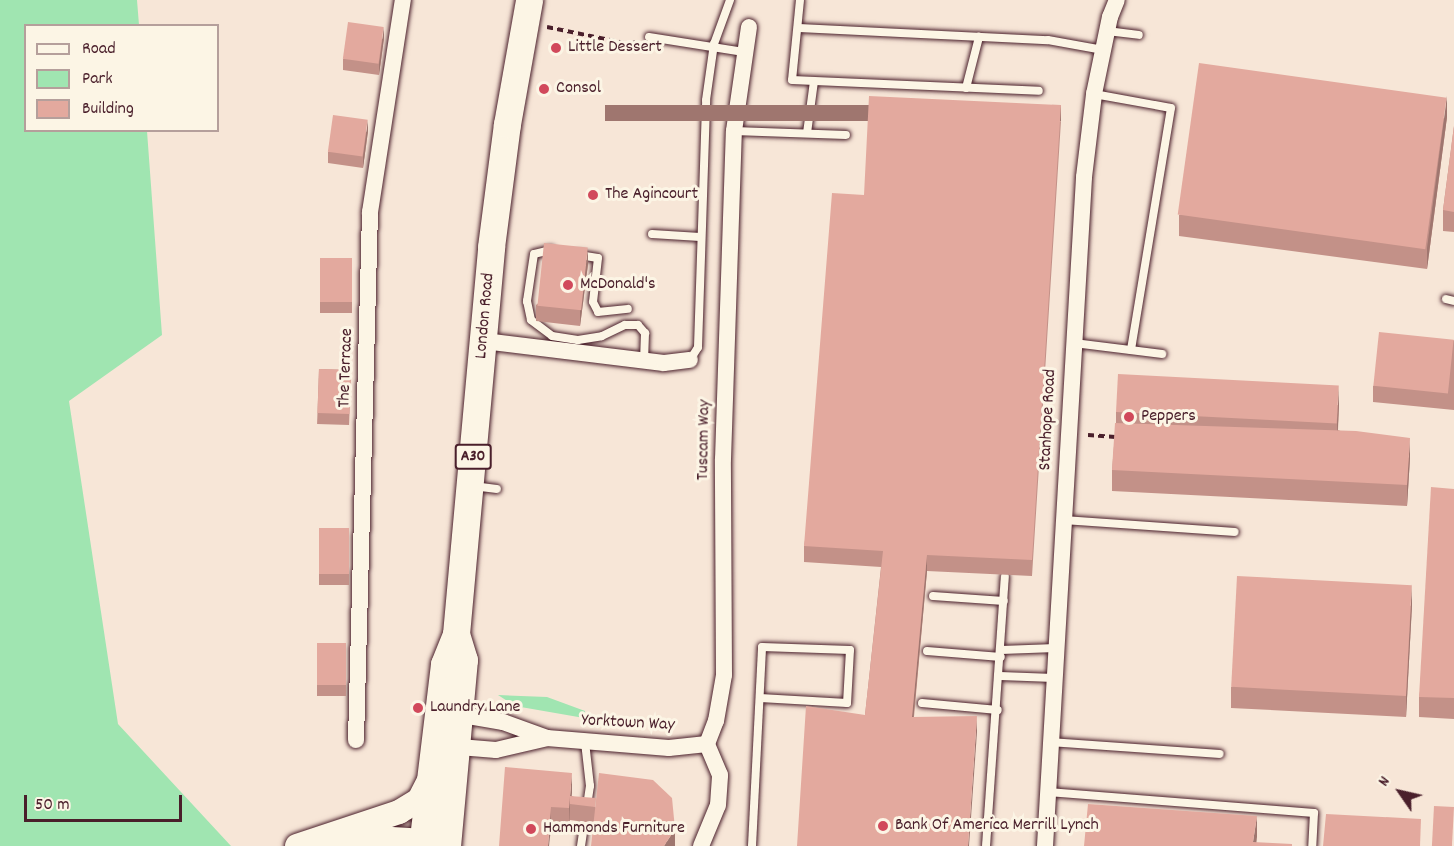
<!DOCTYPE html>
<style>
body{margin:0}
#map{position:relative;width:1454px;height:846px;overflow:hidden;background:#f7e6d7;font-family:Dekko,sans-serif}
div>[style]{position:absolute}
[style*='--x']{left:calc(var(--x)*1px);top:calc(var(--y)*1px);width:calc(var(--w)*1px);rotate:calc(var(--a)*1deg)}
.green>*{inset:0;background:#a0e5b1}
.path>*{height:4px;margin-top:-2px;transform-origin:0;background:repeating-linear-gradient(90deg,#4a1f2b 0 6px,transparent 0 10.5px)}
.roads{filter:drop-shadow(0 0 2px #4a1f2b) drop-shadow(0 0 2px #4a1f2b)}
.lane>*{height:8px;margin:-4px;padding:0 4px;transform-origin:4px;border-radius:4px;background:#fcf5e5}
.street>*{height:16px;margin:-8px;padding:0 8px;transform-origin:8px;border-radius:8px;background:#fcf5e5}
.secondary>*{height:24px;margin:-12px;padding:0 12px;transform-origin:12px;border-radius:12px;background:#fcf5e5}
.primary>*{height:27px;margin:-13.5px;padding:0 13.5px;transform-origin:13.5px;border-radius:13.5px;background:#fcf5e5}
.wall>*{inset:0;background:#c39188;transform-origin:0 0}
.shaded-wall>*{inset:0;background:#9f766f;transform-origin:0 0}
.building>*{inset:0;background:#e3a99e;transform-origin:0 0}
.dots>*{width:16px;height:16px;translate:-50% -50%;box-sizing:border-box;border:3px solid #fcf5e5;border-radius:50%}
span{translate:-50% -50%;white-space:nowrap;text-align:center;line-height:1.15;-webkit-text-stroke:6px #fcf5e5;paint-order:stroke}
.shield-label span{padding:2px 4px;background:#fcf5e5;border:2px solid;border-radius:4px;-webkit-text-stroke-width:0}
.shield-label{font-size:16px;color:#4a1f2b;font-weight:700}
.poi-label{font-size:18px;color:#4a1f2b}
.left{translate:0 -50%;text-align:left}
.street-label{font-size:18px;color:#4a1f2b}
.legend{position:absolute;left:24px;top:24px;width:195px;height:108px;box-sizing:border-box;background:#fcf5e5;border:2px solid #b59f9b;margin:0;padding:8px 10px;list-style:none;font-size:18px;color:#4a1f2b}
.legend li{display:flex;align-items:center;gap:12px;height:30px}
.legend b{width:30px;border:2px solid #b59f9b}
.north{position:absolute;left:1370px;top:762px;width:60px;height:60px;-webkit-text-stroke:4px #fcf5e5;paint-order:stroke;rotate:304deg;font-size:16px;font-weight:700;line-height:24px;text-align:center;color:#4a1f2b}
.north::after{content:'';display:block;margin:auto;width:21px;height:27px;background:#4a1f2b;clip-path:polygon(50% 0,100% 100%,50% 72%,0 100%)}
.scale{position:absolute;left:24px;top:795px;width:158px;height:27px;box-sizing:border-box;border:3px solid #4a1f2b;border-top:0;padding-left:8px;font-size:18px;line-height:21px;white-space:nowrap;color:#4a1f2b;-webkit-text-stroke:4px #fcf5e5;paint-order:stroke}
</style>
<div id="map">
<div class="green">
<i style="clip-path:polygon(0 0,137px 0,139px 25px,26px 26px,26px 130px,147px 131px,162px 335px,69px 401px,118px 724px,231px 846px,0 846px)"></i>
<i style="clip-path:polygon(498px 695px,547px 697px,585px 711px,584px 718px,515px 706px)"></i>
</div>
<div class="path">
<i style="--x:547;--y:27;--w:85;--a:11.6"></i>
<i style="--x:630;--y:44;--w:6;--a:-18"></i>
<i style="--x:1088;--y:435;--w:31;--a:4"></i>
</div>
<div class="roads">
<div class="lane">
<i style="--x:800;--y:0;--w:80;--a:95.7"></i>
<i style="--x:792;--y:80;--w:247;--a:2.5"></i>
<i style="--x:799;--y:28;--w:249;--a:2.8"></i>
<i style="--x:1048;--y:40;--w:56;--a:10.3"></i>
<i style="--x:1107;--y:31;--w:32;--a:7"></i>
<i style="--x:649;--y:37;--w:96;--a:9"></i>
<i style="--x:966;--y:88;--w:53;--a:-75.7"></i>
<i style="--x:1094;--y:94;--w:78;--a:10.3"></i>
<i style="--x:1171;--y:108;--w:245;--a:99.4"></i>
<i style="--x:734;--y:131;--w:112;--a:2"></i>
<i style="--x:807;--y:133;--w:52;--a:-82.3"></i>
<i style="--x:652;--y:234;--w:48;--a:3.6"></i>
<i style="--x:551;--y:250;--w:17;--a:167"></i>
<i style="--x:534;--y:254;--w:48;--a:98.5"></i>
<i style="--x:527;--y:301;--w:19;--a:78"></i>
<i style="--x:531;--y:320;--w:26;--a:37"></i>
<i style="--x:552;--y:336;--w:26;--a:9"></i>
<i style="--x:578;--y:340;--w:24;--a:-9"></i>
<i style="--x:602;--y:336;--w:25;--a:-26"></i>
<i style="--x:625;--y:325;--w:13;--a:0"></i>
<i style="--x:638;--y:325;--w:11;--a:49"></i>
<i style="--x:645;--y:333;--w:28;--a:92"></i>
<i style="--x:579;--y:255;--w:19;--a:9"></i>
<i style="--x:598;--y:258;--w:44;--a:96.5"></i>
<i style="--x:593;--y:302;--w:11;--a:63"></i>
<i style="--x:598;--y:312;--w:30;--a:-6"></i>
<i style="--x:1446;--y:299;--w:8;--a:14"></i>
<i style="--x:1074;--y:343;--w:89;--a:7.1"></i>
<i style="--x:690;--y:360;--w:15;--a:-58"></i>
<i style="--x:698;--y:347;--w:247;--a:-88.1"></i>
<i style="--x:706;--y:100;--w:57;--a:-81.9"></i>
<i style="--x:714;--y:44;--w:47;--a:-70"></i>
<i style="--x:473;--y:486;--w:24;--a:7"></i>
<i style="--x:1064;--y:520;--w:171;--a:4"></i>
<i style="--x:933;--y:596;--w:71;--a:4"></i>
<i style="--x:1001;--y:650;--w:55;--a:-2.1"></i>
<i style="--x:927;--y:651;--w:74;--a:4.6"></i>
<i style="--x:1000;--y:676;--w:54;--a:2.1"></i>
<i style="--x:922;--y:703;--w:76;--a:5.3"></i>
<i style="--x:1050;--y:742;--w:170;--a:4"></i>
<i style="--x:1048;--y:792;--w:267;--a:4.5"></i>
<i style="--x:1314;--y:813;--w:33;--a:93"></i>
<i style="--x:581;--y:846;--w:61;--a:-81.5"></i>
<i style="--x:590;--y:786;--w:44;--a:-96.5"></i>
<i style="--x:752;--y:846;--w:199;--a:-87.1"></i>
<i style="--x:762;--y:647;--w:88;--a:2"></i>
<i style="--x:850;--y:650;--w:53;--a:93.2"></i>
<i style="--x:847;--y:703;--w:87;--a:-176.7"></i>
<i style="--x:986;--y:846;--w:270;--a:-86"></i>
</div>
<div class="street">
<i style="--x:484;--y:341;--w:181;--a:7"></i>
<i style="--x:664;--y:363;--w:26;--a:-7"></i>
<i style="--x:451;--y:713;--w:53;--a:9.8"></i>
<i style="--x:503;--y:722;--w:47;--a:20"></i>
<i style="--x:547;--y:738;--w:122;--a:4.7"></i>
<i style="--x:669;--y:748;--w:38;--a:-6"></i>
<i style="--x:356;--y:740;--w:528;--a:-88.48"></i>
<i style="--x:370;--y:212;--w:215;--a:-81.2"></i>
<i style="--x:447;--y:746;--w:49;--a:4.7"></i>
<i style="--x:496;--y:750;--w:52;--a:-13.2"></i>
<i style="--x:701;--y:846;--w:44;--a:-67.5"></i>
<i style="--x:718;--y:805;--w:30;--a:-86"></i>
<i style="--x:720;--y:775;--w:34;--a:-113"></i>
<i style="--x:707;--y:744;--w:25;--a:-69"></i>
<i style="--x:716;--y:721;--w:47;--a:-80.1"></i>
<i style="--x:724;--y:675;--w:216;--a:-90.3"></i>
<i style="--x:723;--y:459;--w:328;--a:-88.1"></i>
<i style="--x:734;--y:131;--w:105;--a:-81.8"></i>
<i style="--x:1045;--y:846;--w:670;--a:-86.66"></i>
<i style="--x:1084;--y:177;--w:84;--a:-83.1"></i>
<i style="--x:1094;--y:94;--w:79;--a:-78.3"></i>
<i style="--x:1110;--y:17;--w:18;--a:-68"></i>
</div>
<div class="secondary">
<i style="--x:342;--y:836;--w:100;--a:3.4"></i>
<i style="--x:297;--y:846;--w:108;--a:-18.4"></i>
<i style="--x:399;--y:812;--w:23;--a:-31"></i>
<i style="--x:419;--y:800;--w:20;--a:-63"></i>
</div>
<div class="primary">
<i style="--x:422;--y:846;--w:183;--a:-83.1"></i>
<i style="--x:444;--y:664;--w:32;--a:-68"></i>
<i style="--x:456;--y:634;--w:389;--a:-84.8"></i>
<i style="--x:491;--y:247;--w:124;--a:-82.6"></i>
<i style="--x:507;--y:124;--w:126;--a:-79.9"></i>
<i style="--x:447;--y:846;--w:187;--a:-84.8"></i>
<i style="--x:464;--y:660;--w:27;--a:-107"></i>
</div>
</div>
<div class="wall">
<i style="clip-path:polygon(384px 38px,379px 75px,343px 70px,343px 59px)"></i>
<i style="clip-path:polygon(1447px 117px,1427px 269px,1179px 236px,1179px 215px)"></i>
<i style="clip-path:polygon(1061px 121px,1032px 576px,927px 571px,914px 717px,977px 732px,865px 715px,881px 567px,804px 562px,804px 546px,864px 195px)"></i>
<i style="clip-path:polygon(1454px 126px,1454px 232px,1443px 231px,1443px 210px)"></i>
<i style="clip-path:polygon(368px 131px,363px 168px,328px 163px,328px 152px)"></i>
<i style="left:320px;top:258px;width:32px;height:55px"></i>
<i style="clip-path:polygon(588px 264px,580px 326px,536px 321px,536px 305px)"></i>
<i style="clip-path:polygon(1454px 340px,1454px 410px,1373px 402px,1373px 386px)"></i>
<i style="left:319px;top:369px;width:32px;height:55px;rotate:2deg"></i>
<i style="clip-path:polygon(1339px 405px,1338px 430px,1410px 458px,1407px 506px,1112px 491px,1112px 470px,1116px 423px,1116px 412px)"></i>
<i style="clip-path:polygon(1454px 489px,1454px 719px,1419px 717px,1419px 697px)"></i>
<i style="left:319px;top:528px;width:30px;height:57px"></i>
<i style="clip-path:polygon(1412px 605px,1406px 717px,1231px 708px,1231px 687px)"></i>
<i style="left:317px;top:643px;width:29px;height:53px"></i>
<i style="clip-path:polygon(505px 767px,572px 796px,675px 846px,593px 823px,570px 820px,570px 819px,569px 829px,551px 828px)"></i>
</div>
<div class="shaded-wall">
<i style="clip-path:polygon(384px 27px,384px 38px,379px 75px,379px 64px)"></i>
<i style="clip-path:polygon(1447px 96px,1447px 117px,1427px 269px,1427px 248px)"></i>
<i style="left:1061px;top:105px;width:16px;height:456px;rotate:90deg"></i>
<i style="clip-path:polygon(368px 120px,368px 131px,363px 168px,363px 157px)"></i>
<i style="clip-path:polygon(588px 248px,588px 264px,580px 326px,580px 310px)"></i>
<i style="clip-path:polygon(1339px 385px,1339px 405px,1337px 444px,1337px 424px)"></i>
<i style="clip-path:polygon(1410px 438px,1410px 458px,1407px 506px,1407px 485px)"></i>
<i style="clip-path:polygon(927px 555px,927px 571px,912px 733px,912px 717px)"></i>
<i style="clip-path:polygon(1412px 584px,1412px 605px,1406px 717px,1406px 696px)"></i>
<i style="clip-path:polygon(977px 716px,977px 732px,969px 846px,968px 846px)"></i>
<i style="clip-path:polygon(572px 773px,572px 793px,571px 804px,570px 804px,569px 829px,569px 808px)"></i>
<i style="clip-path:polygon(551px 807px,551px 828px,549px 846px,548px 846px)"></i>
<i style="clip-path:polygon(1257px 816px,1257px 837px,1256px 846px,1253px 842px)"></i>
<i style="clip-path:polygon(675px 829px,675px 846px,664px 846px)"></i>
</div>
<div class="building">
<i style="left:348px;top:22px;width:36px;height:37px;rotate:8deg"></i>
<i style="left:1199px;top:63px;width:250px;height:153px;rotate:8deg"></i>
<i style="clip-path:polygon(869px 96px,1061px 105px,1032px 560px,927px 555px,912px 717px,977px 716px,968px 846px,797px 846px,806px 706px,865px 715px,883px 551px,804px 546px,832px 193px,864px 195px)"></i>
<i style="left:333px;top:115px;width:35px;height:37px;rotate:8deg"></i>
<i style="clip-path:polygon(1454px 126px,1454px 212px,1443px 210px)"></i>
<i style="left:544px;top:243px;width:44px;height:63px;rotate:6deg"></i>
<i style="left:320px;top:258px;width:32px;height:44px"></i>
<i style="left:1379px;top:332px;width:75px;height:54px;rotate:6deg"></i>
<i style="left:319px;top:369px;width:32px;height:44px;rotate:2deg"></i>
<i style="left:1118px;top:374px;width:221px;height:38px;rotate:3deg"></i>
<i style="clip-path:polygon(1115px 423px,1356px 431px,1410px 438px,1407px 485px,1112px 470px)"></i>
<i style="clip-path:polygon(1431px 487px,1454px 489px,1454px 698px,1419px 697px)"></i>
<i style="left:319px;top:528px;width:30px;height:46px"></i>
<i style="left:1237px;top:576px;width:175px;height:111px;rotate:3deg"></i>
<i style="left:317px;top:643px;width:29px;height:42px"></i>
<i style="clip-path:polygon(505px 767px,572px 773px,569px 808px,551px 807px,548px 846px,499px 846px)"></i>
<i style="clip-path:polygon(599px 773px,653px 780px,672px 798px,675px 829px,664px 846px,591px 846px)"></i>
<i style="clip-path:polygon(570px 796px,596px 798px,595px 807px,570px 804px)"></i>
<i style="clip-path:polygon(1088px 804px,1257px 816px,1253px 842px,1292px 844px,1292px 846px,1084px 846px)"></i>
<i style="left:1434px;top:806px;width:20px;height:40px;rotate:3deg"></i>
<i style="clip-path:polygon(1326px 814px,1421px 819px,1420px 846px,1323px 846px)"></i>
</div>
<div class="dots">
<i style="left:556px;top:48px;background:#d1495b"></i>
<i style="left:544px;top:89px;background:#d1495b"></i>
<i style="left:593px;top:195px;background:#d1495b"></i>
<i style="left:568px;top:285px;background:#d1495b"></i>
<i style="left:1129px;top:417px;background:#d1495b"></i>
<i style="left:418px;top:708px;background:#d1495b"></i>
<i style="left:883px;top:826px;background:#d1495b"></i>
<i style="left:531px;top:829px;background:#d1495b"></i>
</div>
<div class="shield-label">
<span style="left:473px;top:457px">A30</span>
</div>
<div class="poi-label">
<span class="left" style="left:568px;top:48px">Little Dessert</span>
<span class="left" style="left:556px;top:89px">Consol</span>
<span class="left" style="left:605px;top:195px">The Agincourt</span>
<span class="left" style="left:580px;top:285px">McDonald's</span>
<span class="left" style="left:1141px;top:417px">Peppers</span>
<span class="left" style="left:430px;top:708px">Laundry Lane</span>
<span class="left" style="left:895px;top:826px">Bank Of America Merrill Lynch</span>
<span class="left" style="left:543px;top:829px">Hammonds Furniture</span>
</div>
<div class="street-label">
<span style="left:486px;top:316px;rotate:-85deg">London Road</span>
<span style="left:347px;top:368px;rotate:-88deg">The Terrace</span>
<span style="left:1049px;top:420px;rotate:-87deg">Stanhope Road</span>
<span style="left:705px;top:440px;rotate:-89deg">Tuscam Way</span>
<span style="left:628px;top:724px;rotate:3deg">Yorktown Way</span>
</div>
<ul class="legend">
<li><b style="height:8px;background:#fcf5e5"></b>Road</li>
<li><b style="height:16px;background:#a0e5b1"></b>Park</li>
<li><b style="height:16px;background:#e3a99e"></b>Building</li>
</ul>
<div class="north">N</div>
<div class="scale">50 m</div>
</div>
